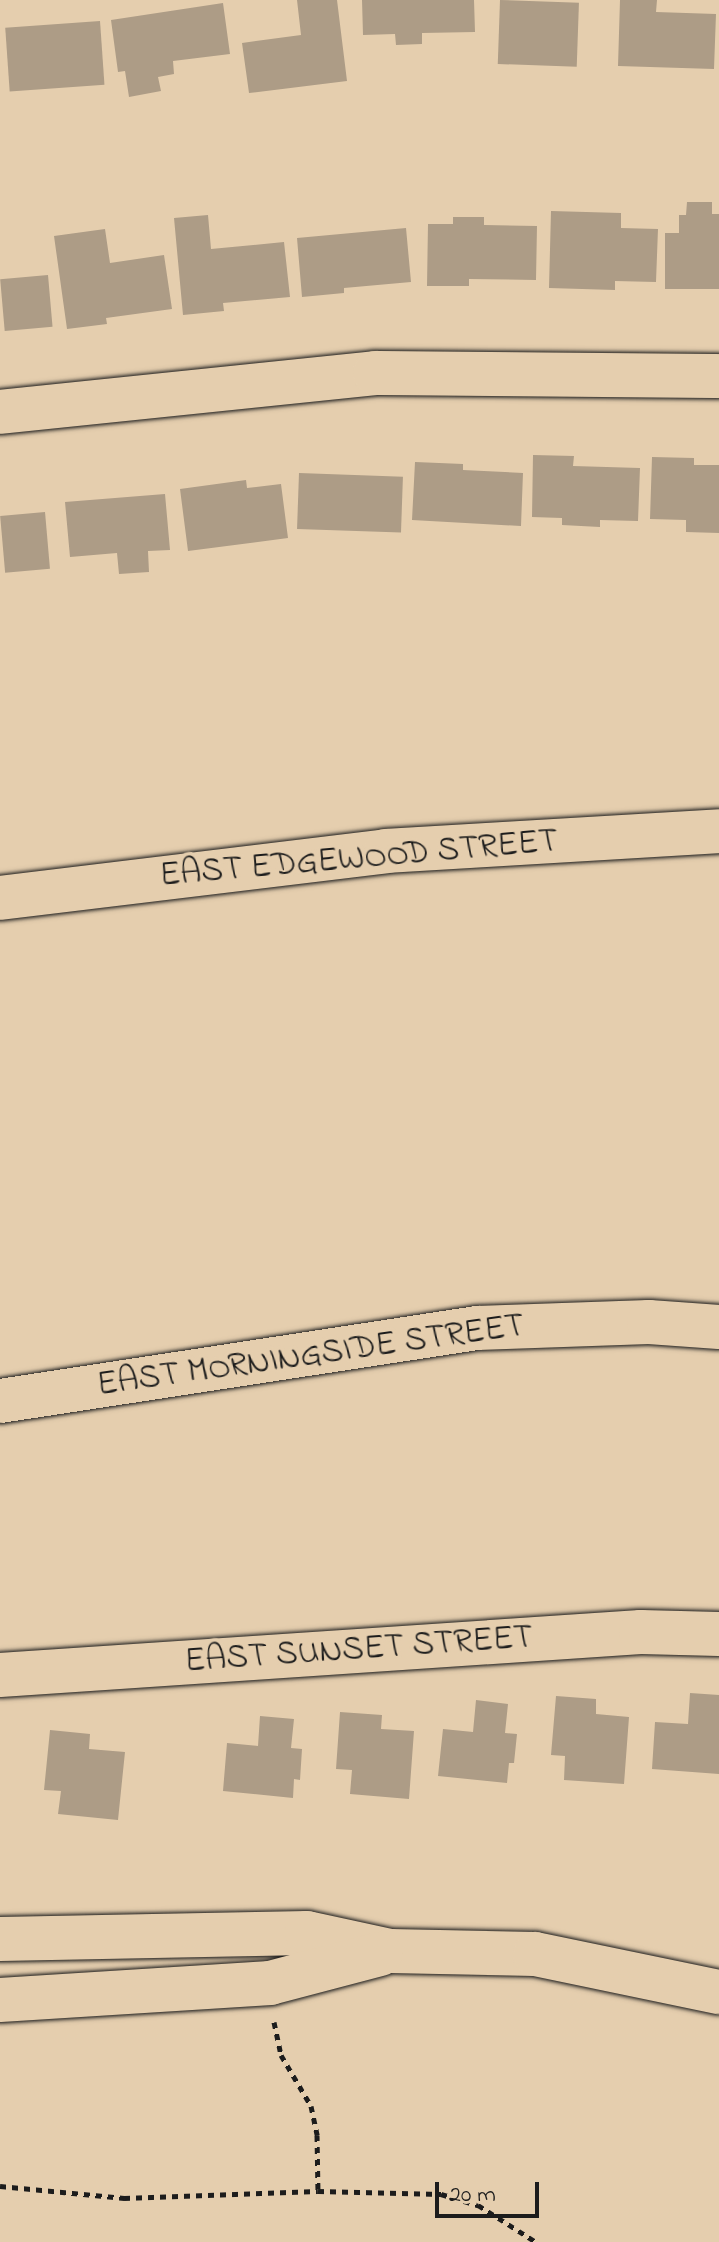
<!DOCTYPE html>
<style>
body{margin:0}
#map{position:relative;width:719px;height:2242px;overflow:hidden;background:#e5ceae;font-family:"Indie Flower",sans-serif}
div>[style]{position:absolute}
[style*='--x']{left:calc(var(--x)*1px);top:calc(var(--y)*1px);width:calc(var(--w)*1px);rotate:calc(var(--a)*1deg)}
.building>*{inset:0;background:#ad9c86;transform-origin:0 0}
.path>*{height:5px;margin-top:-2.5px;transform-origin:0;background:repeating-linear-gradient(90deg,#1c1c1c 0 6px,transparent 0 12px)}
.roads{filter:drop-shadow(0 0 2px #1c1c1c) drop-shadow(0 0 2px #1c1c1c)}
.minor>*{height:44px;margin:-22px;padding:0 22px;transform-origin:22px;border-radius:22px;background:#e5ceae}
.major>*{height:44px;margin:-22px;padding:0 22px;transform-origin:22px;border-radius:22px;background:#e5ceae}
span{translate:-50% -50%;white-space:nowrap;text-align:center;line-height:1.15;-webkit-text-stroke:7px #e5ceae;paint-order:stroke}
.street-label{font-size:34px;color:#1c1c1c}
.scale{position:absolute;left:435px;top:2182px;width:104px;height:36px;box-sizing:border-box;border:4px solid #1c1c1c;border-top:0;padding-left:10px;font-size:24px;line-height:28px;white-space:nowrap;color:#1c1c1c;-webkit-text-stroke:6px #e5ceae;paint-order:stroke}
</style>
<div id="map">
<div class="building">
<i style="clip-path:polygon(297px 0,337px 0,347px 81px,249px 93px,242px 43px,301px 35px)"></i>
<i style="clip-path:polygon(362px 0,474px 0,475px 32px,422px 33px,422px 44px,396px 45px,395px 34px,363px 35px)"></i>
<i style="left:500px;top:0;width:79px;height:64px;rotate:2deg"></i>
<i style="clip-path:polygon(620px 0,657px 0,656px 12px,716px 14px,714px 69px,618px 66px)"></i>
<i style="clip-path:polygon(223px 3px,230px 54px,173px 61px,174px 74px,158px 77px,161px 91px,129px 97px,125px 71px,118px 72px,111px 20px)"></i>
<i style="left:100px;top:21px;width:64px;height:95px;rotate:86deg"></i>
<i style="clip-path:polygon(687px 202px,712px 202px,712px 214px,719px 214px,719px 289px,665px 289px,665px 233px,679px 233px,679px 215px,686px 215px)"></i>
<i style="clip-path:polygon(551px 211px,621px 213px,621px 228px,658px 229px,656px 282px,615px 281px,615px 290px,549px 288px)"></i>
<i style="clip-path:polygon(208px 215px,211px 249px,284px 242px,290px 297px,223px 303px,224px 311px,183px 315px,174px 218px)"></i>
<i style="clip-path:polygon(453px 217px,484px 217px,484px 225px,537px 226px,536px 280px,469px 279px,469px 286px,427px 286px,428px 224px,453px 224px)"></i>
<i style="clip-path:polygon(406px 228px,411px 282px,344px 288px,344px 293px,302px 297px,297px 238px)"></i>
<i style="clip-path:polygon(105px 229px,110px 263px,164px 255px,172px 309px,106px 318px,107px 324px,67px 329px,54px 236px)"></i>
<i style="left:48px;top:275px;width:52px;height:48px;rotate:85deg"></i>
<i style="clip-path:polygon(533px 455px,574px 456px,573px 466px,640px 468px,638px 521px,600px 520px,600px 527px,562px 525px,562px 518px,532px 517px)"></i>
<i style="clip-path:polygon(652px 457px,694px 458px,694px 465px,719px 465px,719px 533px,686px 532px,686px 520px,650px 519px)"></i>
<i style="clip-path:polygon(415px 462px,463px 464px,463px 470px,523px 473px,521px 526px,412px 520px)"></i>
<i style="left:299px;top:473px;width:104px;height:56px;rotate:2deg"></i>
<i style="clip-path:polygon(246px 480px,247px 488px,281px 484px,288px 538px,188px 551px,180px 489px)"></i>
<i style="clip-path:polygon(165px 494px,170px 550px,148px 551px,149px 572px,119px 574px,117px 553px,70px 557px,65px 502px)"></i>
<i style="left:45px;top:512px;width:57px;height:45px;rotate:85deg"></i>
<i style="clip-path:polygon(690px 1693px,719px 1695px,719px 1774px,652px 1769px,655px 1722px,688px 1724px)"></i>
<i style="clip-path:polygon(556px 1696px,596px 1699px,596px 1714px,629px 1717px,624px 1784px,564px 1780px,565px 1756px,551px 1755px)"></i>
<i style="clip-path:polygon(476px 1700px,508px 1704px,505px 1733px,517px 1734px,514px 1763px,509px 1763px,507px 1783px,438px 1776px,443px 1729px,473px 1732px)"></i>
<i style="clip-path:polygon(340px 1712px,382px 1715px,381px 1729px,414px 1731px,409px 1799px,350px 1794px,352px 1770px,336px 1769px)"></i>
<i style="clip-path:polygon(260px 1716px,294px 1719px,291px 1748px,302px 1749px,300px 1780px,294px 1779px,293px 1798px,223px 1791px,227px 1743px,258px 1746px)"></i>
<i style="clip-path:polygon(50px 1730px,90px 1734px,89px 1749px,125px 1752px,118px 1820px,58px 1814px,61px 1791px,44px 1790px)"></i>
</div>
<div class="path">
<i style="--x:274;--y:2022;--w:34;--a:78"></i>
<i style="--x:281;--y:2055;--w:59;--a:59.5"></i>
<i style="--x:311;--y:2106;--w:30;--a:78"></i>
<i style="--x:317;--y:2135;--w:56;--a:89"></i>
<i style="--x:0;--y:2186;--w:125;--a:5.5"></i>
<i style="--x:124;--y:2198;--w:194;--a:-2.1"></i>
<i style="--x:318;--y:2191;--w:123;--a:1.4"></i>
<i style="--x:441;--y:2194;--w:39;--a:17"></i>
<i style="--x:478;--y:2205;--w:69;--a:32.5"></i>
</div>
<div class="roads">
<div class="minor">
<i style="--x:0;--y:412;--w:377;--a:-5.9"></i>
<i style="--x:375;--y:373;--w:344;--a:0.5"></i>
<i style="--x:0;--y:898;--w:389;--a:-6.9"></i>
<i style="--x:386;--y:851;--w:334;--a:-3.4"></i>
<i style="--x:0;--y:1401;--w:483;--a:-8.7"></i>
<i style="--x:477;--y:1328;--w:172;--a:-2"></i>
<i style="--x:649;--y:1322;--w:70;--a:4.1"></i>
<i style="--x:0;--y:1675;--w:642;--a:-3.84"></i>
<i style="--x:641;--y:1632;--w:78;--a:1.5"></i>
</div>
<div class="major">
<i style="--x:0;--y:1939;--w:307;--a:-1.1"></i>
<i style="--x:307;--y:1933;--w:85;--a:12.2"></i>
<i style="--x:390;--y:1951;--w:145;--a:1.2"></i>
<i style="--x:535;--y:1954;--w:188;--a:11.7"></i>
<i style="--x:0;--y:2000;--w:271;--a:-3.6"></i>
<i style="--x:270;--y:1983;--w:114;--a:-14.8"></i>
</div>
</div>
<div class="street-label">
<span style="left:359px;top:860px;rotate:-5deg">EAST EDGEWOOD STREET</span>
<span style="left:311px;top:1357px;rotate:-8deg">EAST MORNINGSIDE STREET</span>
<span style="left:359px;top:1651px;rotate:-4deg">EAST SUNSET STREET</span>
</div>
<div class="scale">20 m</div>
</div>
